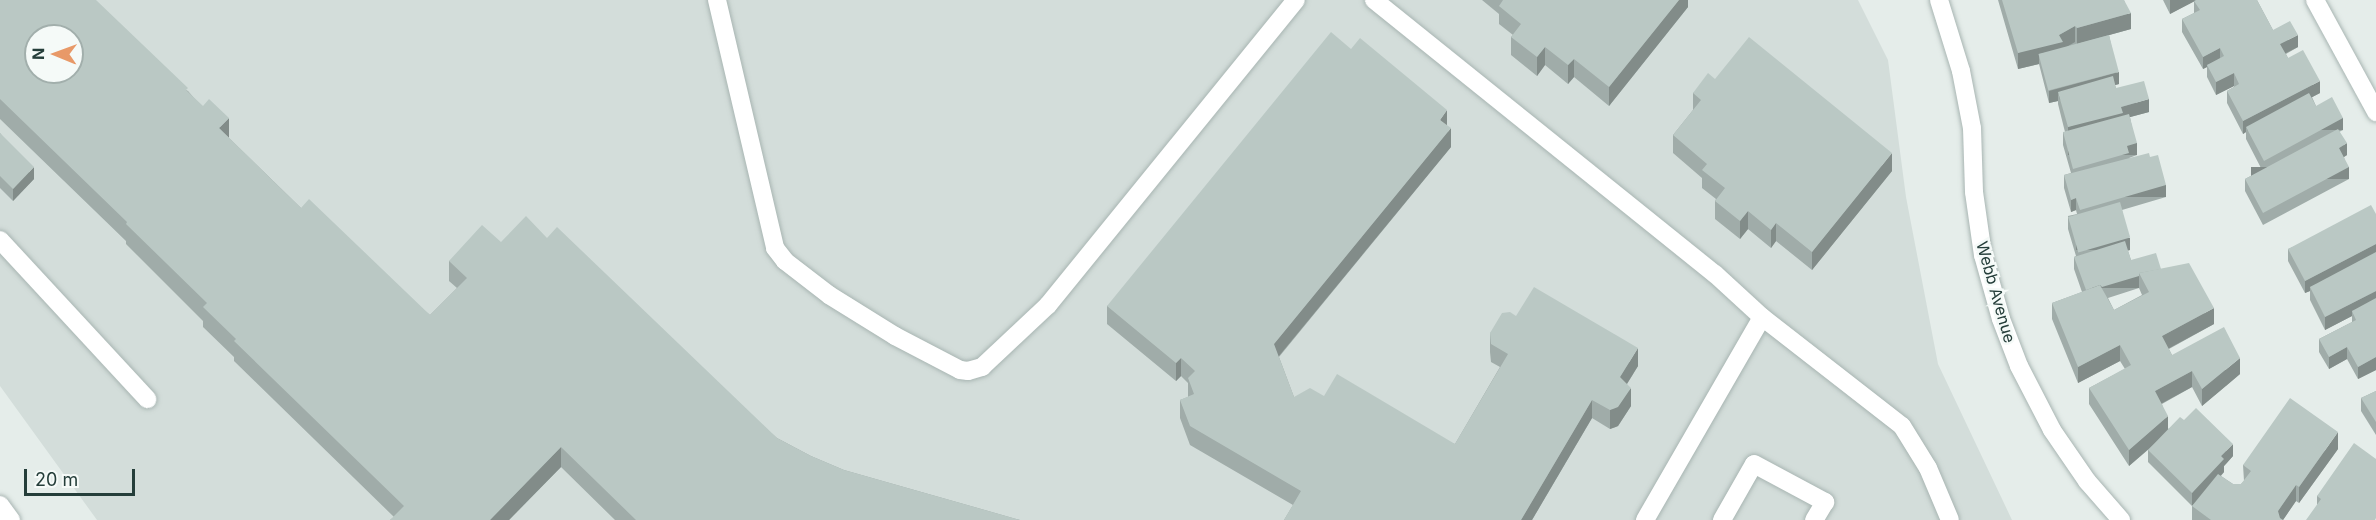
<!DOCTYPE html>
<style>
body{margin:0}
#map{position:relative;width:2376px;height:520px;overflow:hidden;background:#e5edea;font-family:Inter,sans-serif}
div>[style]{position:absolute}
[style*='--x']{left:calc(var(--x)*1px);top:calc(var(--y)*1px);width:calc(var(--w)*1px);rotate:calc(var(--a)*1deg)}
.built>*{inset:0;background:#d3ddda}
.roads{filter:drop-shadow(0 0 2px #a8b5b2) drop-shadow(0 0 2px #a8b5b2)}
.service>*{height:18px;margin:-9px;padding:0 9px;transform-origin:9px;border-radius:9px;background:#fff}
.minor>*{height:18px;margin:-9px;padding:0 9px;transform-origin:9px;border-radius:9px;background:#fff}
.tertiary>*{height:18px;margin:-9px;padding:0 9px;transform-origin:9px;border-radius:9px;background:#fff}
.wall>*{inset:0;background:#a0aca9}
.shaded-wall>*{inset:0;background:#828c89;transform-origin:0 0}
.building>*{inset:0;background:#bac8c4;transform-origin:0 0}
span{translate:-50% -50%;white-space:nowrap;text-align:center;line-height:1.15;-webkit-text-stroke:5px #f5faf8;paint-order:stroke}
.street-label{font-size:16px;color:#253e3a}
.north{position:absolute;left:24px;top:24px;width:60px;height:60px;box-sizing:border-box;background:#f5faf8;border:2px solid #a2afac;border-radius:50%;rotate:271deg;font-size:16px;font-weight:700;line-height:24px;text-align:center;color:#253e3a}
.north::after{content:'';display:block;margin:auto;width:21px;height:27px;background:#e89968;clip-path:polygon(50% 0,100% 100%,50% 72%,0 100%)}
.scale{position:absolute;left:24px;top:469px;width:111px;height:27px;box-sizing:border-box;border:3px solid #253e3a;border-top:0;padding-left:8px;font-size:18px;line-height:21px;white-space:nowrap;color:#253e3a;-webkit-text-stroke:4px #f5faf8;paint-order:stroke}
</style>
<div id="map">
<div class="built">
<i style="clip-path:polygon(evenodd,0 0,1858px 0,1888px 60px,1906px 197px,1938px 364px,2012px 520px,97px 520px,0 386px,0 0,36px 36px,72px 36px,72px 72px,36px 72px,36px 36px)"></i>
</div>
<div class="roads">
<div class="service">
<i style="--x:717;--y:0;--w:255;--a:76.8"></i>
<i style="--x:775;--y:248;--w:16;--a:52"></i>
<i style="--x:785;--y:261;--w:56;--a:37.7"></i>
<i style="--x:829;--y:295;--w:78;--a:31.8"></i>
<i style="--x:895;--y:336;--w:73;--a:27.6"></i>
<i style="--x:960;--y:370;--w:8;--a:7"></i>
<i style="--x:968;--y:371;--w:15;--a:-16"></i>
<i style="--x:982;--y:367;--w:91;--a:-43.2"></i>
<i style="--x:1048;--y:305;--w:393;--a:-50.9"></i>
<i style="--x:1374;--y:0;--w:437;--a:38.8"></i>
<i style="--x:1715;--y:274;--w:64;--a:42.5"></i>
<i style="--x:1762;--y:317;--w:177;--a:37.9"></i>
<i style="--x:1902;--y:426;--w:49;--a:58.2"></i>
<i style="--x:1928;--y:468;--w:56;--a:67.1"></i>
<i style="--x:0;--y:240;--w:217;--a:47.2"></i>
<i style="--x:1645;--y:520;--w:234;--a:-60"></i>
<i style="--x:1722;--y:520;--w:64;--a:-60.3"></i>
<i style="--x:1754;--y:464;--w:81;--a:28.2"></i>
<i style="--x:1825;--y:502;--w:21;--a:121"></i>
</div>
<div class="minor">
<i style="--x:1939;--y:0;--w:74;--a:72.8"></i>
<i style="--x:1961;--y:71;--w:58;--a:79.1"></i>
<i style="--x:1972;--y:128;--w:64;--a:88.2"></i>
<i style="--x:1974;--y:192;--w:64;--a:81.9"></i>
<i style="--x:1983;--y:255;--w:66;--a:74.3"></i>
<i style="--x:2001;--y:319;--w:50;--a:69"></i>
<i style="--x:2019;--y:366;--w:72;--a:62.7"></i>
<i style="--x:2052;--y:430;--w:62;--a:55.5"></i>
<i style="--x:2087;--y:481;--w:52;--a:48.9"></i>
<i style="--x:2315;--y:0;--w:128;--a:61.4"></i>
</div>
<div class="tertiary">
<i style="--x:0;--y:505;--w:19;--a:54"></i>
</div>
</div>
<div class="wall">
<i style="clip-path:polygon(0 0,188px 91px,229px 138px,301px 208px,430px 315px,457px 288px,449px 281px,449px 261px,501px 242px,547px 238px,777px 438px,811px 456px,844px 470px,1020px 520px,615px 520px,561px 467px,509px 520px,390px 520px,394px 517px,234px 361px,234px 357px,203px 327px,203px 321px,126px 244px,126px 241px,0 119px)"></i>
<i style="clip-path:polygon(1482px 0,1688px 0,1688px 7px,1609px 106px,1574px 77px,1568px 84px,1545px 65px,1537px 76px,1511px 55px,1511px 37px,1513px 35px,1499px 24px,1499px 14px)"></i>
<i style="clip-path:polygon(evenodd,1998px 0,2124px 0,2131px 29px,2109px 35px,2119px 84px,2115px 85px,2116px 88px,2149px 112px,2130px 117px,2137px 155px,2129px 158px,2150px 157px,2166px 197px,2122px 210px,2130px 250px,2128px 251px,2131px 260px,2161px 269px,2214px 324px,2169px 349px,2172px 355px,2240px 374px,2202px 406px,2192px 387px,2162px 404px,2168px 429px,2184px 420px,2233px 456px,2224px 466px,2224px 472px,2221px 476px,2233px 484px,2241px 484px,2244px 481px,2243px 465px,2338px 449px,2299px 503px,2296px 501px,2283px 520px,2192px 520px,2192px 506px,2148px 462px,2148px 450px,2149px 449px,2129px 466px,2089px 404px,2089px 388px,2125px 369px,2120px 361px,2078px 383px,2052px 319px,2052px 303px,2082px 292px,2074px 269px,2074px 257px,2076px 256px,2068px 229px,2068px 216px,2077px 214px,2076px 210px,2071px 212px,2064px 188px,2064px 175px,2071px 173px,2063px 145px,2063px 132px,2065px 132px,2058px 104px,2058px 101px,2049px 103px,2039px 64px,2018px 69px,1998px 0,2139px 288px,2142px 295px,2114px 310px,2108px 298px,2139px 288px)"></i>
<i style="clip-path:polygon(2163px 0,2257px 0,2273px 30px,2298px 47px,2286px 54px,2288px 58px,2320px 93px,2312px 97px,2316px 106px,2343px 130px,2339px 132px,2347px 155px,2344px 157px,2349px 179px,2263px 225px,2245px 191px,2245px 179px,2262px 170px,2246px 139px,2246px 132px,2243px 134px,2227px 103px,2227px 91px,2234px 87px,2234px 86px,2216px 95px,2207px 77px,2207px 67px,2203px 69px,2182px 32px,2182px 19px,2194px 13px,2194px 1px,2170px 14px)"></i>
<i style="clip-path:polygon(1715px 79px,1892px 171px,1812px 270px,1776px 241px,1771px 248px,1748px 229px,1740px 239px,1715px 219px,1715px 201px,1716px 199px,1702px 188px,1702px 178px,1673px 153px,1673px 135px,1693px 110px,1693px 93px)"></i>
<i style="clip-path:polygon(1447px 126px,1451px 147px,1279px 357px,1294px 397px,1324px 396px,1455px 444px,1500px 367px,1491px 362px,1490px 352px,1490px 333px,1516px 316px,1638px 366px,1627px 384px,1631px 406px,1618px 426px,1610px 429px,1592px 418px,1532px 520px,1284px 520px,1293px 505px,1190px 445px,1180px 418px,1180px 400px,1188px 397px,1188px 383px,1181px 376px,1176px 381px,1107px 324px,1107px 306px)"></i>
<i style="clip-path:polygon(0 133px,34px 179px,13px 201px,0 188px)"></i>
<i style="clip-path:polygon(2376px 214px,2376px 370px,2358px 379px,2347px 359px,2329px 369px,2319px 352px,2319px 339px,2352px 322px,2352px 316px,2325px 330px,2310px 300px,2310px 291px,2305px 293px,2288px 261px,2288px 249px)"></i>
<i style="clip-path:polygon(2376px 391px,2376px 435px,2361px 411px,2361px 398px)"></i>
<i style="clip-path:polygon(2376px 459px,2317px 505px,2317px 496px)"></i>
</div>
<div class="shaded-wall">
<i style="clip-path:polygon(1679px 0,1688px 0,1688px 7px,1609px 106px,1609px 87px)"></i>
<i style="clip-path:polygon(2170px 0,2197px 0,2170px 14px)"></i>
<i style="clip-path:polygon(2131px 13px,2131px 29px,2077px 44px,2077px 28px)"></i>
<i style="clip-path:polygon(2075px 26px,2075px 42px,2063px 49px,2039px 54px,2039px 64px,2018px 69px,2018px 53px,2059px 35px)"></i>
<i style="clip-path:polygon(2298px 35px,2298px 47px,2280px 56px,2280px 44px)"></i>
<i style="clip-path:polygon(1545px 47px,1545px 65px,1537px 76px,1537px 57px)"></i>
<i style="clip-path:polygon(2220px 48px,2220px 60px,2207px 65px,2207px 67px,2203px 69px,2203px 57px)"></i>
<i style="clip-path:polygon(1574px 59px,1574px 77px,1568px 84px,1568px 65px)"></i>
<i style="clip-path:polygon(2119px 72px,2119px 84px,2060px 100px,2058px 92px,2058px 101px,2049px 103px,2049px 91px)"></i>
<i style="clip-path:polygon(2234px 73px,2234px 86px,2216px 95px,2216px 82px)"></i>
<i style="clip-path:polygon(2320px 81px,2320px 93px,2248px 131px,2246px 127px,2246px 132px,2243px 134px,2243px 121px)"></i>
<i style="clip-path:polygon(2149px 99px,2149px 112px,2123px 119px,2068px 140px,2068px 127px,2121px 107px)"></i>
<i style="clip-path:polygon(1447px 110px,1447px 129px,1440px 120px)"></i>
<i style="clip-path:polygon(229px 118px,229px 138px,219px 128px)"></i>
<i style="left:2343px;top:118px;width:12px;height:90px;rotate:90deg"></i>
<i style="clip-path:polygon(1451px 128px,1451px 147px,1274px 362px,1274px 344px)"></i>
<i style="left:2137px;top:143px;width:12px;height:69px;rotate:90deg"></i>
<i style="clip-path:polygon(2347px 143px,2347px 155px,2339px 160px,2339px 148px)"></i>
<i style="clip-path:polygon(1892px 153px,1892px 171px,1812px 270px,1812px 252px)"></i>
<i style="clip-path:polygon(34px 167px,34px 179px,13px 201px,13px 189px)"></i>
<i style="left:2349px;top:167px;width:12px;height:98px;rotate:90deg"></i>
<i style="left:2166px;top:185px;width:12px;height:90px;rotate:90deg"></i>
<i style="clip-path:polygon(2076px 198px,2076px 210px,2071px 212px,2071px 200px)"></i>
<i style="clip-path:polygon(1748px 211px,1748px 229px,1740px 239px,1740px 221px)"></i>
<i style="clip-path:polygon(1776px 223px,1776px 241px,1771px 248px,1771px 230px)"></i>
<i style="left:2130px;top:238px;width:12px;height:54px;rotate:90deg"></i>
<i style="clip-path:polygon(2376px 244px,2376px 257px,2310px 287px,2310px 291px,2305px 293px,2305px 281px)"></i>
<i style="left:2139px;top:276px;width:12px;height:54px;rotate:90deg"></i>
<i style="clip-path:polygon(2376px 291px,2376px 304px,2352px 311px,2352px 316px,2325px 330px,2325px 317px)"></i>
<i style="clip-path:polygon(2214px 308px,2214px 324px,2162px 352px,2162px 336px)"></i>
<i style="clip-path:polygon(2120px 345px,2120px 361px,2078px 383px,2078px 367px)"></i>
<i style="clip-path:polygon(2347px 347px,2347px 359px,2329px 369px,2329px 357px)"></i>
<i style="clip-path:polygon(1638px 348px,1638px 366px,1620px 395px,1620px 377px)"></i>
<i style="clip-path:polygon(2376px 357px,2376px 370px,2358px 379px,2358px 367px)"></i>
<i style="clip-path:polygon(1181px 358px,1181px 376px,1176px 381px,1176px 363px)"></i>
<i style="clip-path:polygon(2240px 358px,2240px 374px,2202px 406px,2202px 389px)"></i>
<i style="clip-path:polygon(2192px 371px,2192px 387px,2155px 407px,2155px 391px)"></i>
<i style="clip-path:polygon(1631px 388px,1631px 406px,1618px 426px,1610px 429px,1610px 410px)"></i>
<i style="clip-path:polygon(1592px 400px,1592px 418px,1532px 520px,1521px 520px)"></i>
<i style="clip-path:polygon(2168px 416px,2168px 432px,2129px 466px,2129px 450px)"></i>
<i style="clip-path:polygon(2338px 432px,2338px 449px,2299px 503px,2299px 487px)"></i>
<i style="clip-path:polygon(2233px 444px,2233px 456px,2224px 466px,2224px 472px,2192px 506px,2192px 493px,2221px 456px)"></i>
<i style="clip-path:polygon(561px 447px,561px 467px,509px 520px,490px 520px)"></i>
<i style="clip-path:polygon(2296px 485px,2296px 501px,2283px 520px,2278px 520px,2278px 511px)"></i>
</div>
<div class="building">
<i style="clip-path:polygon(evenodd,0 0,96px 0,188px 88px,186px 90px,203px 106px,209px 99px,229px 118px,219px 128px,301px 208px,309px 199px,430px 315px,467px 278px,449px 261px,482px 225px,501px 242px,526px 216px,547px 238px,557px 227px,777px 438px,811px 456px,844px 470px,1020px 520px,636px 520px,561px 447px,490px 520px,390px 520px,404px 506px,234px 341px,236px 339px,203px 307px,207px 303px,126px 224px,127px 222px,0 99px,0 0,36px 36px,72px 36px,72px 72px,36px 72px,36px 36px)"></i>
<i style="clip-path:polygon(1503px 0,1679px 0,1609px 87px,1574px 59px,1568px 65px,1545px 47px,1537px 57px,1511px 37px,1521px 24px,1499px 6px)"></i>
<i style="clip-path:polygon(2002px 0,2124px 0,2131px 13px,2077px 28px,2075px 26px,2059px 35px,2063px 42px,2018px 53px)"></i>
<i style="clip-path:polygon(2196px 0,2257px 0,2273px 30px,2290px 21px,2298px 35px,2280px 44px,2288px 58px,2303px 50px,2320px 81px,2243px 121px,2227px 91px,2239px 84px,2234px 73px,2216px 82px,2207px 65px,2224px 56px,2220px 48px,2203px 57px,2182px 19px,2200px 10px,2194px 1px)"></i>
<i style="clip-path:polygon(1331px 32px,1351px 49px,1360px 38px,1447px 110px,1440px 120px,1451px 128px,1274px 344px,1294px 397px,1310px 388px,1324px 396px,1337px 374px,1455px 444px,1508px 354px,1491px 344px,1490px 333px,1502px 313px,1510px 312px,1516px 316px,1534px 287px,1638px 348px,1620px 377px,1631px 388px,1618px 407px,1610px 410px,1592px 400px,1521px 520px,1284px 520px,1301px 491px,1190px 426px,1180px 400px,1194px 394px,1188px 378px,1195px 371px,1181px 358px,1176px 363px,1107px 306px)"></i>
<i style="left:2109px;top:35px;width:38px;height:73px;rotate:75deg"></i>
<i style="clip-path:polygon(1749px 37px,1892px 153px,1812px 252px,1776px 223px,1771px 230px,1748px 211px,1740px 221px,1715px 201px,1725px 188px,1702px 170px,1707px 164px,1673px 135px,1701px 100px,1693px 93px,1708px 73px,1715px 79px)"></i>
<i style="clip-path:polygon(2113px 76px,2116px 88px,2144px 81px,2149px 99px,2121px 107px,2123px 113px,2068px 127px,2058px 92px)"></i>
<i style="clip-path:polygon(2309px 93px,2316px 106px,2332px 97px,2343px 118px,2264px 161px,2246px 127px)"></i>
<i style="clip-path:polygon(2129px 114px,2137px 143px,2127px 146px,2129px 153px,2073px 169px,2063px 132px)"></i>
<i style="clip-path:polygon(2338px 129px,2347px 143px,2339px 148px,2349px 167px,2263px 213px,2245px 179px)"></i>
<i style="clip-path:polygon(0 133px,34px 167px,13px 189px,0 176px)"></i>
<i style="clip-path:polygon(2149px 153px,2150px 157px,2158px 155px,2166px 185px,2080px 210px,2076px 198px,2071px 200px,2064px 175px)"></i>
<i style="left:2120px;top:202px;width:37px;height:54px;rotate:74deg"></i>
<i style="clip-path:polygon(2371px 205px,2376px 214px,2376px 244px,2305px 281px,2288px 249px)"></i>
<i style="clip-path:polygon(2125px 241px,2131px 260px,2156px 253px,2161px 269px,2139px 273px,2139px 276px,2102px 287px,2100px 285px,2086px 290px,2074px 257px)"></i>
<i style="clip-path:polygon(2376px 252px,2376px 291px,2325px 317px,2310px 287px)"></i>
<i style="clip-path:polygon(2189px 263px,2214px 308px,2162px 336px,2172px 355px,2224px 327px,2240px 358px,2202px 389px,2192px 371px,2155px 391px,2168px 416px,2129px 450px,2089px 388px,2131px 365px,2120px 345px,2078px 367px,2052px 303px,2100px 285px,2114px 310px,2149px 292px,2139px 273px)"></i>
<i style="clip-path:polygon(2376px 298px,2376px 357px,2358px 367px,2347px 347px,2329px 357px,2319px 339px,2356px 320px,2352px 311px)"></i>
<i style="clip-path:polygon(2376px 391px,2376px 422px,2361px 398px)"></i>
<i style="clip-path:polygon(2290px 398px,2338px 432px,2299px 487px,2296px 485px,2278px 511px,2280px 518px,2283px 520px,2211px 520px,2192px 506px,2218px 474px,2233px 484px,2241px 484px,2251px 471px,2243px 465px)"></i>
<i style="clip-path:polygon(2196px 408px,2233px 444px,2221px 456px,2224px 459px,2192px 493px,2148px 450px,2180px 417px,2184px 420px)"></i>
<i style="clip-path:polygon(2354px 443px,2376px 459px,2376px 518px,2375px 520px,2306px 520px,2321px 499px,2317px 496px)"></i>
</div>
<div class="street-label">
<span style="left:1996px;top:292px;rotate:74deg">Webb Avenue</span>
</div>
<div class="north">N</div>
<div class="scale">20 m</div>
</div>
